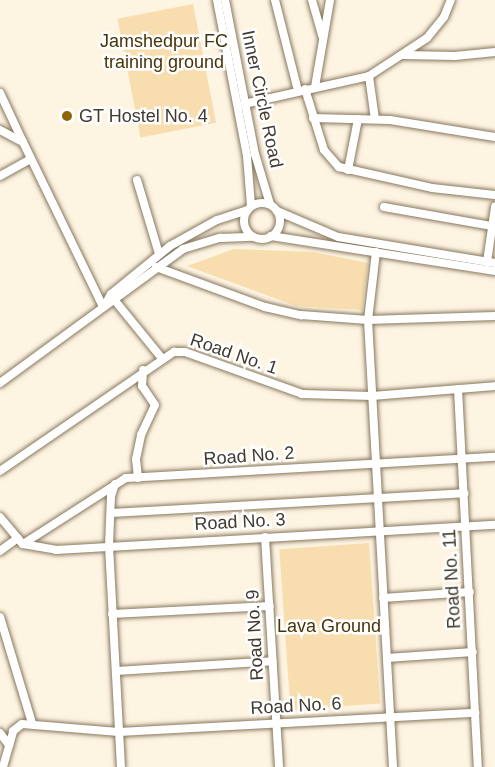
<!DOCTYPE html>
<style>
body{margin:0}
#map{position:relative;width:495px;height:767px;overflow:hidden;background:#fef4e2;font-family:Arial,sans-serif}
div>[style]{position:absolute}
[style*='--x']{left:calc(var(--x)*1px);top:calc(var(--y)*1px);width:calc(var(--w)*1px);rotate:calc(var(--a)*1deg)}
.green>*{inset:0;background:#f8deae;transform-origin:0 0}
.roads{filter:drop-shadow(0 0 2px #87785e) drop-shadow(0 0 2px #87785e)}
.street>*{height:8px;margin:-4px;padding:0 4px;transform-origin:4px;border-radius:4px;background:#fff}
.street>.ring{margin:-4px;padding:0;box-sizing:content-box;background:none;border:8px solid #fff;border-radius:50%}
.dots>*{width:16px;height:16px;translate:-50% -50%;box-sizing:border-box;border:3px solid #fff;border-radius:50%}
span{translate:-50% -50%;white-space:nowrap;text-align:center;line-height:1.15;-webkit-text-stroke:5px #fff;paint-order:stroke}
.park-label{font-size:18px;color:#483306}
.street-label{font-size:18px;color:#413a2f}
.poi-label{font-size:18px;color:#413a2f}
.left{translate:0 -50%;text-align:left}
</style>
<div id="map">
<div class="green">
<i style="left:193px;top:4px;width:121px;height:77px;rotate:79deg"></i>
<i style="clip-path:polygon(234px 249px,313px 252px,368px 263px,362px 310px,296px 306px,187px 266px)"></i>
<i style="left:369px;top:543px;width:161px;height:90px;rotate:86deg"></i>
</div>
<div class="roads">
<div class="street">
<i style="--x:217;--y:0;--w:159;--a:79.1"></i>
<i style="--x:247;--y:156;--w:50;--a:85.4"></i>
<i style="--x:225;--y:0;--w:157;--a:79"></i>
<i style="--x:255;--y:154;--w:52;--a:73.3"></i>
<i style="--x:275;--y:0;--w:94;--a:75.8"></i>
<i style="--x:312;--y:0;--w:37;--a:74"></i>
<i style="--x:404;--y:55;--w:51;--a:1.1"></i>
<i style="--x:455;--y:56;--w:40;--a:-5.7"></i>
<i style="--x:369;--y:76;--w:43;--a:82.1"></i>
<i style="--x:315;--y:87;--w:88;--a:-80.2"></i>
<i style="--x:305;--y:89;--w:64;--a:72.7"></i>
<i style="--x:324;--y:150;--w:23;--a:49"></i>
<i style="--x:339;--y:167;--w:95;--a:12.7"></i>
<i style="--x:432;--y:188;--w:63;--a:6.3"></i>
<i style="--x:0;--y:93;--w:54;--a:64.9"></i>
<i style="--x:244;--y:104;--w:128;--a:-12.6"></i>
<i style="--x:369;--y:76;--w:69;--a:-33.2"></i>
<i style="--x:427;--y:38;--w:27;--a:-51"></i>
<i style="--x:444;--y:17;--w:18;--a:-68"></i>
<i style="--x:313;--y:118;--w:77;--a:1.5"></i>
<i style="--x:390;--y:120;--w:106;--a:9.2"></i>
<i style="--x:0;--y:130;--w:26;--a:28"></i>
<i style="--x:23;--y:142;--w:181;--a:64.1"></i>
<i style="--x:348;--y:170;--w:52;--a:-78.9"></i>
<i style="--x:0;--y:176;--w:35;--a:-29"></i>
<i style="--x:137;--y:180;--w:77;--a:73.4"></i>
<i class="ring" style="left:244px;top:203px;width:28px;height:28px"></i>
<i style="--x:384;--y:207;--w:110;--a:10"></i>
<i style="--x:277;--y:211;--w:66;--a:23.1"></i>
<i style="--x:338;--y:237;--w:159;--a:9.4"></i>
<i style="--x:271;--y:236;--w:227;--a:8.9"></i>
<i style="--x:376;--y:252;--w:68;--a:96.7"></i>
<i style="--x:368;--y:320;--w:448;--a:86.8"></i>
<i style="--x:487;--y:262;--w:56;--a:-81.7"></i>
<i style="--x:156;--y:267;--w:116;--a:20.2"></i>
<i style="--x:265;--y:307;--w:37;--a:13"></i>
<i style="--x:301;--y:315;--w:67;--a:4.3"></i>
<i style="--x:368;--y:320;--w:127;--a:-1.8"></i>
<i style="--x:112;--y:297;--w:77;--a:50.8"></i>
<i style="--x:107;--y:301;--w:8;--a:-60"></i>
<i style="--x:111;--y:294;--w:76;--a:-39.1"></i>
<i style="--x:170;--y:246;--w:54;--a:-29"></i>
<i style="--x:217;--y:220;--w:32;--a:-18"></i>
<i style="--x:0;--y:383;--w:227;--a:-36.2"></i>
<i style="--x:183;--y:249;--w:39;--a:-17"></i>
<i style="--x:220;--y:238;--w:33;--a:-2"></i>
<i style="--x:458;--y:389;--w:379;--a:87"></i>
<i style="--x:0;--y:471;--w:211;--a:-34.4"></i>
<i style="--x:174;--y:352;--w:11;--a:0"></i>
<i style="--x:185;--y:352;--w:124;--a:19.7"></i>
<i style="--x:302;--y:394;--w:70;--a:1.6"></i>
<i style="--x:372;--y:396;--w:123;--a:-4.6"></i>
<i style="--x:138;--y:478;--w:19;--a:-96"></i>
<i style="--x:136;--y:459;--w:25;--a:-78"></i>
<i style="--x:141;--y:435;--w:33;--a:-65"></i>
<i style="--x:155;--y:405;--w:23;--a:-124"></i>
<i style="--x:142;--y:386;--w:16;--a:-86"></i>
<i style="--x:115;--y:484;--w:13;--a:108"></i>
<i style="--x:111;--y:496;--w:50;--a:92.3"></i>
<i style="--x:109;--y:546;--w:221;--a:86.9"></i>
<i style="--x:111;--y:513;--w:354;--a:-3.2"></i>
<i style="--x:0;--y:517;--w:35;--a:50"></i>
<i style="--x:23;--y:544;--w:34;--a:10"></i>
<i style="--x:56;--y:550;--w:440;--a:-3.3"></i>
<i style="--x:265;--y:537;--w:230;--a:86.5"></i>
<i style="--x:23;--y:544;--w:122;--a:-32.7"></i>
<i style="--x:126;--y:478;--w:370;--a:-3.3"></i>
<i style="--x:0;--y:551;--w:22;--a:-36"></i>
<i style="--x:383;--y:598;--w:87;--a:-3.9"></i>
<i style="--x:112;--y:614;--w:158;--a:-2.9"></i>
<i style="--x:0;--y:617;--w:111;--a:73.2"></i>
<i style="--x:387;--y:658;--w:86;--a:-4"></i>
<i style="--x:116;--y:671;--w:157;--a:-3.6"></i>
<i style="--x:0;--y:733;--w:15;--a:53"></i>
<i style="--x:3;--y:767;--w:37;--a:-74"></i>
<i style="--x:13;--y:731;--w:11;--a:-38"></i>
<i style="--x:22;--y:724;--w:97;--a:4.7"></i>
<i style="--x:119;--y:732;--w:357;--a:-3.1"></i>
</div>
</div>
<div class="dots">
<i style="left:67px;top:116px;background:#8c6607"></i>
</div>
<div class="park-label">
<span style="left:164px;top:52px">Jamshedpur FC<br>training ground</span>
<span style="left:329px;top:626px">Lava Ground</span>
</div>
<div class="street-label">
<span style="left:262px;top:99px;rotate:78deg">Inner Circle Road</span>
<span style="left:234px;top:354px;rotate:19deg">Road No. 1</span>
<span style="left:249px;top:456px;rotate:-4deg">Road No. 2</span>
<span style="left:240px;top:522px;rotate:-3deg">Road No. 3</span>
<span style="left:452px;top:579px;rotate:-93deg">Road No. 11</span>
<span style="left:255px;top:635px;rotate:-93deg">Road No. 9</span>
<span style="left:296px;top:706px;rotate:-3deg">Road No. 6</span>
</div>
<div class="poi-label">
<span class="left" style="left:79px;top:116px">GT Hostel No. 4</span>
</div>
</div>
